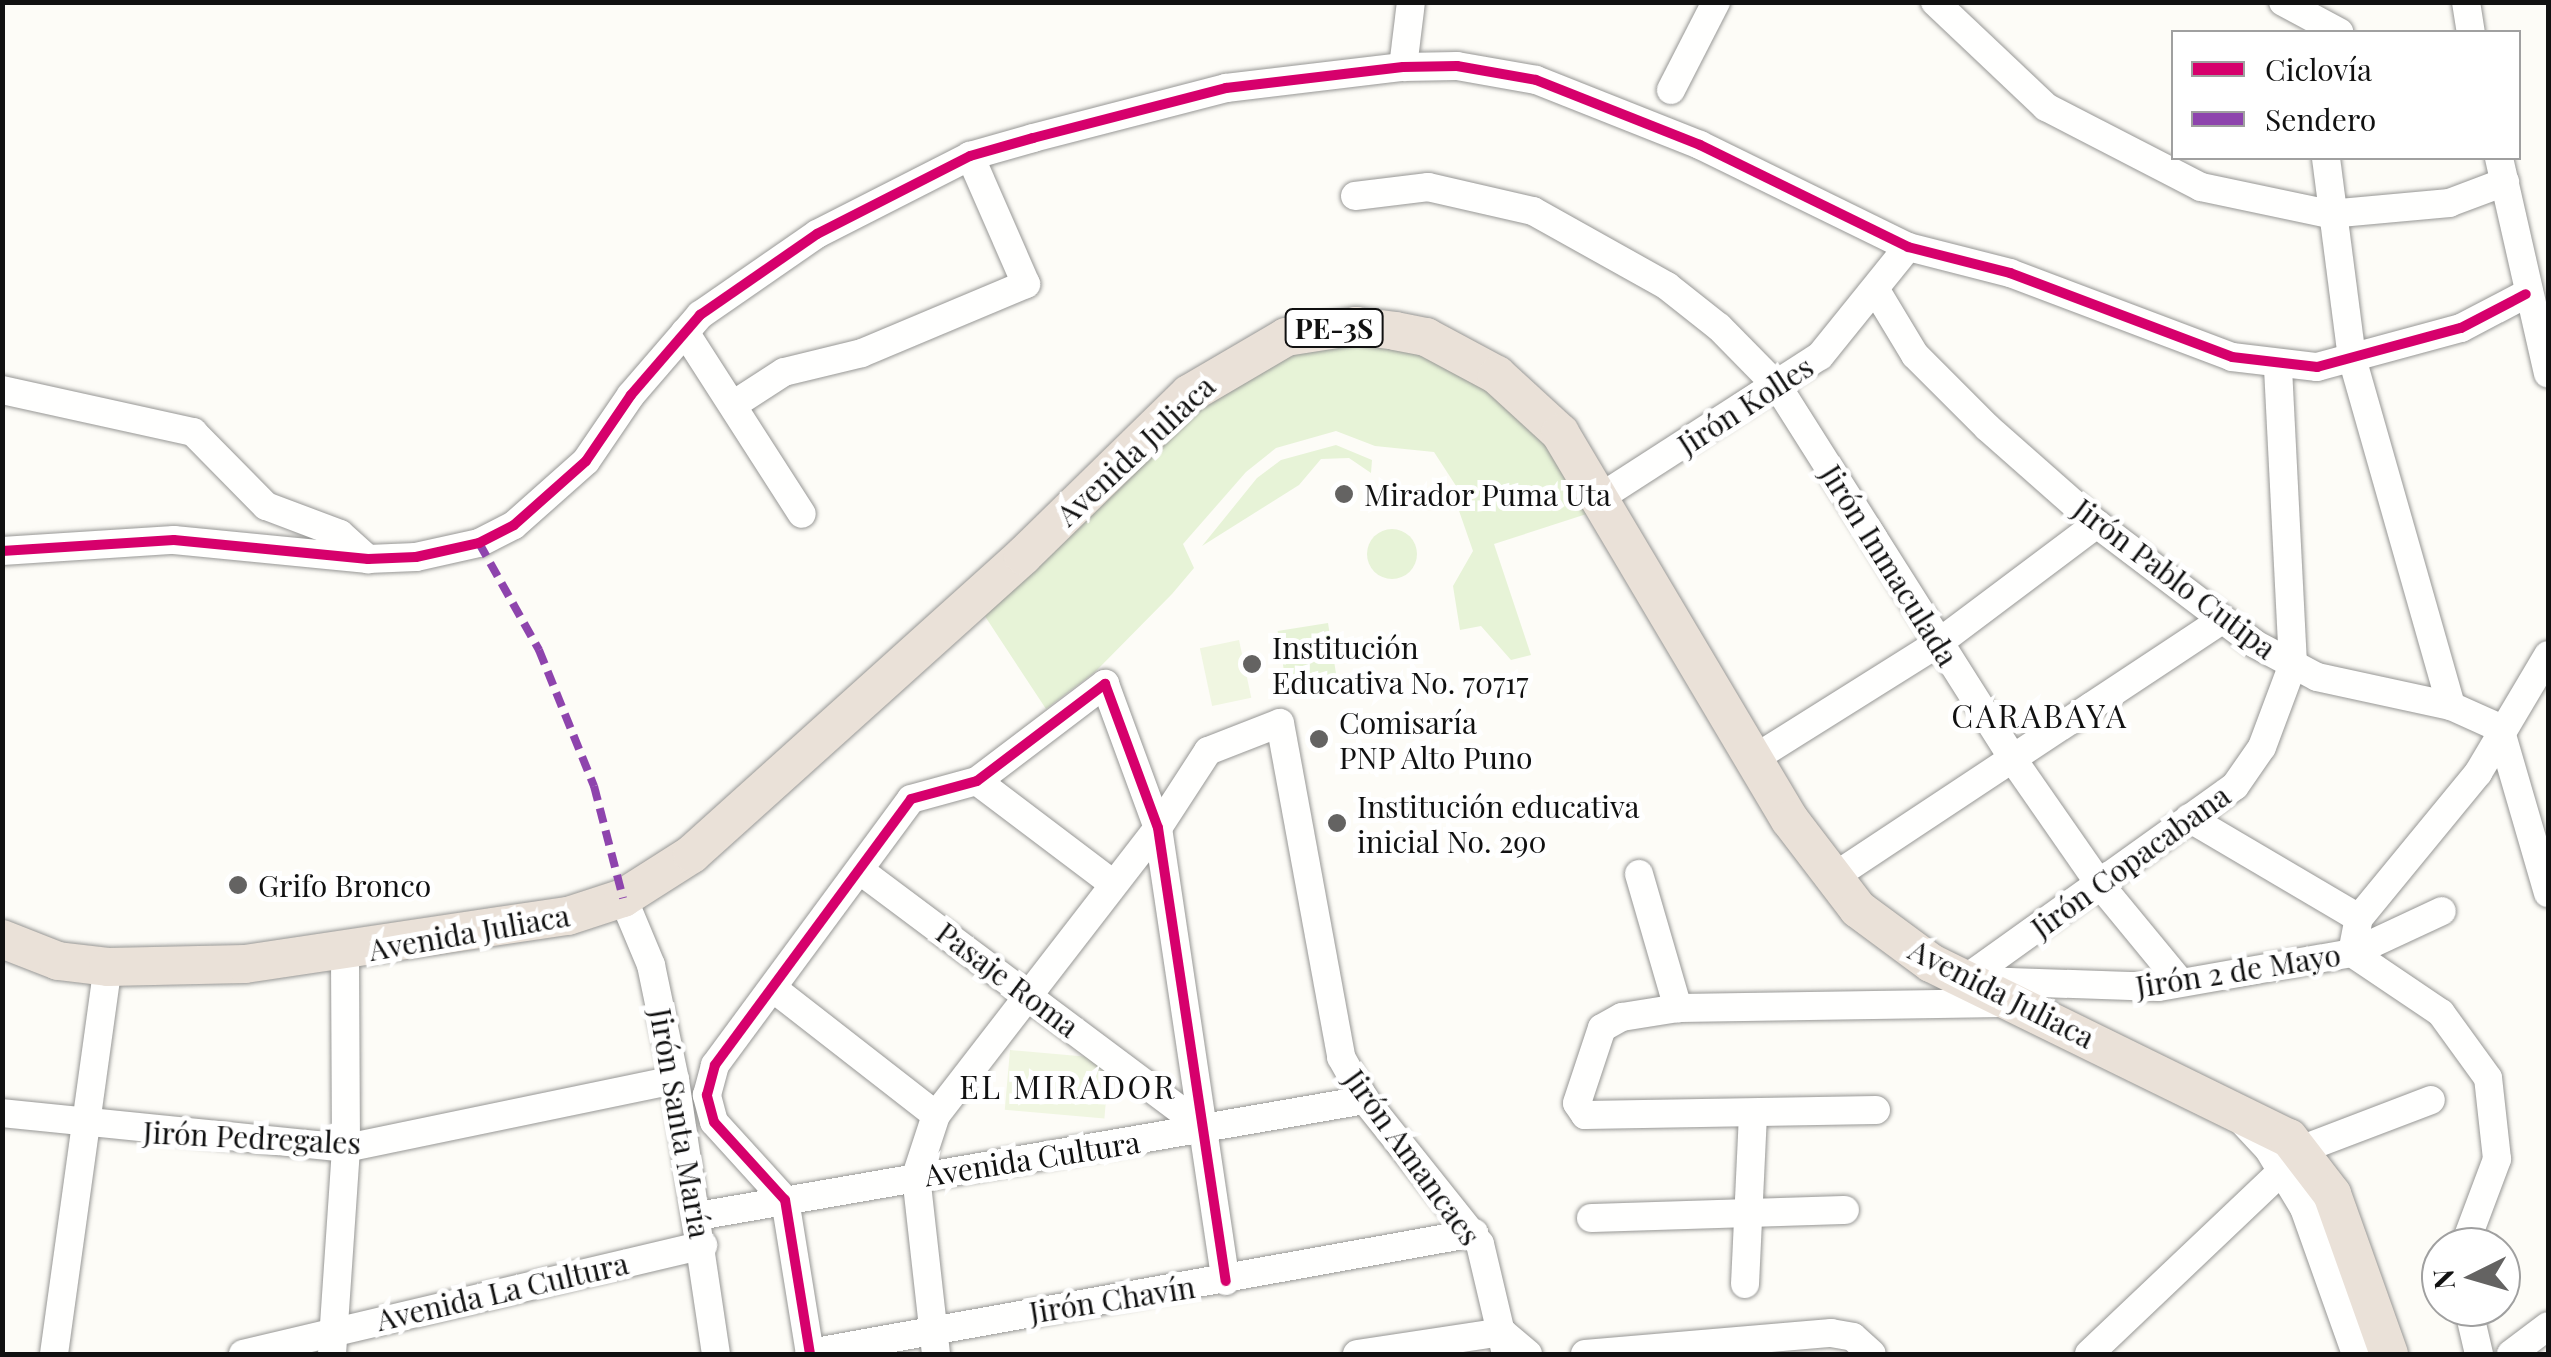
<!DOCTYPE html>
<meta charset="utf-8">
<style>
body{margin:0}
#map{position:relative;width:2551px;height:1357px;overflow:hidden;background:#fdfcf7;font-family:"Playfair Display",serif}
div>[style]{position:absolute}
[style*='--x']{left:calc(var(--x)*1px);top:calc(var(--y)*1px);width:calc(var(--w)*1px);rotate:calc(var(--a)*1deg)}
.green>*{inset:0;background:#e7f3d7;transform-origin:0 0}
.round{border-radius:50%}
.pitch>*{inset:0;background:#f0f6e1;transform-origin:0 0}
.roads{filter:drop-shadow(0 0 2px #979795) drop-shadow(0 0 2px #979795)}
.minor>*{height:28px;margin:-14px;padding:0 14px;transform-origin:14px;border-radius:14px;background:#fffffe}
.highway>*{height:38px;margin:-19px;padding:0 19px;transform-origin:19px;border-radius:19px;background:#eae1d8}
.quiet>*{height:8px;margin-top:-4px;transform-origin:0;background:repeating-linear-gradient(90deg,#8e44ad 0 15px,transparent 0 23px)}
.cycleway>*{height:10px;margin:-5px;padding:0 5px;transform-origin:5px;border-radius:5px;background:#d6006c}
.dots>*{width:28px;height:28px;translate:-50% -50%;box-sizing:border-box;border:5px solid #fff;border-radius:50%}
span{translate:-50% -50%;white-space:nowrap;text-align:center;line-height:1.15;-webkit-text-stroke:10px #fff;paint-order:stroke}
.shield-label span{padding:2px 8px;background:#fff;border:2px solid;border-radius:8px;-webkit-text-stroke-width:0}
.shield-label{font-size:28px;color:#111;font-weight:700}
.street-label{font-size:30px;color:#111}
.poi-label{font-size:30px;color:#111}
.left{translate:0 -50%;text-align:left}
.neighbourhood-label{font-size:32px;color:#111;letter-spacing:2.5px}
.frame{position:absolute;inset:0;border:5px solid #111;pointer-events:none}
.legend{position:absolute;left:2171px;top:30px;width:350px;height:130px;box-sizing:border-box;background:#fff;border:2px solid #a0a0a0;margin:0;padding:12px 18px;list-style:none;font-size:30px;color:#111}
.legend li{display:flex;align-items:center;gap:20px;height:50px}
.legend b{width:50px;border:2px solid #a0a0a0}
.north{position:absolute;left:2421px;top:1227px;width:100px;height:100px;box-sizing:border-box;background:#fff;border:2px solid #a0a0a0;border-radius:50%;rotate:265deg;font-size:28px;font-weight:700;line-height:40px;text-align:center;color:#111}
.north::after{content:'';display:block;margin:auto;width:35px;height:45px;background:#646362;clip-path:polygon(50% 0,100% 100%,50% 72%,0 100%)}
</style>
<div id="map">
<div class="green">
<i style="clip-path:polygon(1391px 342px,1505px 389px,1602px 509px,1494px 544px,1531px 655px,1511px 660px,1481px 626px,1460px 630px,1453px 586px,1473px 551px,1457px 505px,1460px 492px,1434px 452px,1375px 446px,1336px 431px,1276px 448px,1246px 472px,1183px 544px,1194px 568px,1172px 594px,1095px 672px,1046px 709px,973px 598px,1221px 381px,1291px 349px)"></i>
<i style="clip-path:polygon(1336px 445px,1372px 460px,1371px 473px,1349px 458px,1321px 459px,1299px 485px,1202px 546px,1257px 478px,1281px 460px)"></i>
<i class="round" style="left:1367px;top:529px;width:50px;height:50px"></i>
<i style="left:1328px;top:623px;width:55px;height:51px;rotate:81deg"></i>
</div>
<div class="pitch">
<i style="left:1239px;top:640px;width:59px;height:40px;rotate:78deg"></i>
<i style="left:1010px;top:1050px;width:100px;height:60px;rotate:5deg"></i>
</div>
<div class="roads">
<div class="minor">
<i style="--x:1935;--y:2;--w:153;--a:43.4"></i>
<i style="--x:2046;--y:107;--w:174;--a:27.3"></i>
<i style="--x:2201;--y:187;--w:131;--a:11.9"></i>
<i style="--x:2329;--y:214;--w:121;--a:-5.2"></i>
<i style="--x:2449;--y:203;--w:60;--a:-20.6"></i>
<i style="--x:2283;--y:2;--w:64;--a:28.2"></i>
<i style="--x:2466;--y:2;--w:30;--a:81"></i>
<i style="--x:1403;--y:67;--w:65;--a:-83"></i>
<i style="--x:1671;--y:90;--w:99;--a:-62.9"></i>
<i style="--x:2326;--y:158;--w:202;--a:82.6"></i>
<i style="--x:2352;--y:358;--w:362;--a:74.1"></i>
<i style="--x:2499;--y:158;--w:221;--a:77.2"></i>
<i style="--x:1355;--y:196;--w:74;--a:-7"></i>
<i style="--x:1428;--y:187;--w:108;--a:12.9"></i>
<i style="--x:1533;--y:211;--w:154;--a:29.2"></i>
<i style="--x:1667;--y:286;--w:66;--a:38.3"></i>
<i style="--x:1719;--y:327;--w:84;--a:45.5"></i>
<i style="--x:1778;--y:387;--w:442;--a:57.7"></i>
<i style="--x:2014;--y:761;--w:152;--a:55.2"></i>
<i style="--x:2101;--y:886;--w:124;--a:50.5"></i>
<i style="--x:1877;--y:292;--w:74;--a:58.9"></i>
<i style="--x:1915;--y:355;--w:103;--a:45"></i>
<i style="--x:1988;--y:428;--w:145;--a:41.4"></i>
<i style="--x:2097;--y:524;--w:198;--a:37.2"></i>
<i style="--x:2255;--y:644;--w:70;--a:28"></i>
<i style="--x:2317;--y:677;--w:137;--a:12.2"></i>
<i style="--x:2451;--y:706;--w:54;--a:24.2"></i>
<i style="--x:2500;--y:728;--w:172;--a:73.8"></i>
<i style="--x:685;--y:332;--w:216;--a:57.3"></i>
<i style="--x:2;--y:390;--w:196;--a:12.4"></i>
<i style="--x:193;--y:432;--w:104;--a:45.4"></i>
<i style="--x:266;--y:506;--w:79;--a:20.7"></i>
<i style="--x:340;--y:534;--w:38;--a:42"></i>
<i style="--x:736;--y:403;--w:57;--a:-32.9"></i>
<i style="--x:784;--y:372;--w:80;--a:-13.7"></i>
<i style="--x:862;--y:353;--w:178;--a:-22.8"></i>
<i style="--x:1026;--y:284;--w:140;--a:-113.6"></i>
<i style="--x:1601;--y:497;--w:260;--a:-32.8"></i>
<i style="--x:1820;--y:356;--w:140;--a:-51.1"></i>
<i style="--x:2;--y:551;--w:172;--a:-3.7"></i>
<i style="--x:174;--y:540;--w:195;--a:5.6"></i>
<i style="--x:368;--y:559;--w:48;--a:-2.4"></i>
<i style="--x:416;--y:557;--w:65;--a:-12.5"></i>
<i style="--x:479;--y:543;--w:39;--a:-27"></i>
<i style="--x:514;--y:525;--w:96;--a:-41.6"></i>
<i style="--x:586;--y:461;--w:80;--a:-55.7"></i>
<i style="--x:631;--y:395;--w:106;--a:-49.2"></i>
<i style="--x:700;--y:315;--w:142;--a:-34.7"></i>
<i style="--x:817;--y:234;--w:172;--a:-27"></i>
<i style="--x:970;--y:156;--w:66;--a:-15.9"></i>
<i style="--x:1033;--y:138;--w:199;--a:-14.5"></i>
<i style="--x:1226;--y:88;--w:178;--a:-6.8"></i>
<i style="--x:1403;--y:67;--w:54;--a:-1.1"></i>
<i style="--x:1457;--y:66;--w:80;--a:10"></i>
<i style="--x:1536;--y:80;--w:176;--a:21.6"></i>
<i style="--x:1700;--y:145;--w:232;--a:26.1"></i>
<i style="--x:1908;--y:247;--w:105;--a:14.3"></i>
<i style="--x:2010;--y:273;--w:237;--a:20.7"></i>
<i style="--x:2232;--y:357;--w:86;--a:6.7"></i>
<i style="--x:2317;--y:367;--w:149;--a:-15.2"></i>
<i style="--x:2461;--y:328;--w:73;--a:-27.6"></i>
<i style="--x:1752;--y:760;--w:218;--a:-32.1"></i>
<i style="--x:1937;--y:644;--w:200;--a:-36.9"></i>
<i style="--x:977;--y:781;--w:171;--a:37.1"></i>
<i style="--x:2189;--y:818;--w:197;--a:30.5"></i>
<i style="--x:862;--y:872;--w:422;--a:36.8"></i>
<i style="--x:1639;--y:874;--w:140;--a:73.8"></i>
<i style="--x:1832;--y:878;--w:469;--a:-33.5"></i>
<i style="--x:623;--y:898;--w:73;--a:67.3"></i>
<i style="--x:651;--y:965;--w:117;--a:78.2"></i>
<i style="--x:675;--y:1080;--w:277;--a:81.5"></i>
<i style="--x:1964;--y:980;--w:333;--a:-35.6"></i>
<i style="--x:2235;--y:786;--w:47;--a:-55.3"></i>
<i style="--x:2262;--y:747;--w:89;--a:-69.5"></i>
<i style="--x:2293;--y:664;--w:298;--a:-92.9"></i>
<i style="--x:1981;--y:981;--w:178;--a:1.9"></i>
<i style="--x:2159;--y:987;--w:196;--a:-10"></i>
<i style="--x:2352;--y:953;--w:99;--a:-25"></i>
<i style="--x:774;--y:989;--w:205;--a:37.9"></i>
<i style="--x:1876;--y:1110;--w:291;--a:179"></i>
<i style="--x:1585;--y:1115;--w:14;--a:-124"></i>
<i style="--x:1577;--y:1103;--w:79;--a:-71.6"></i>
<i style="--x:1602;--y:1028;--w:23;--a:-29"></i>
<i style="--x:1622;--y:1017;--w:57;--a:-9.1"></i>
<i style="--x:1678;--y:1008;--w:327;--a:-0.9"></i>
<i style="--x:2;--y:1113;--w:346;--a:5.8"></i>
<i style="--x:346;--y:1148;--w:336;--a:-11.7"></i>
<i style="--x:2244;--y:1123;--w:37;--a:47"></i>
<i style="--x:2269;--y:1150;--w:68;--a:58.9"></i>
<i style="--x:2304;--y:1208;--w:155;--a:70.4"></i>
<i style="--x:2300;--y:1150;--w:140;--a:-20.9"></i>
<i style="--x:698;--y:1216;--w:677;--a:-9.87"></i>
<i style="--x:1591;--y:1218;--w:254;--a:-1.8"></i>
<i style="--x:2464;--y:1247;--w:94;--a:-69.4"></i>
<i style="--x:2497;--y:1159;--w:81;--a:-96.3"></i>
<i style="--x:2488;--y:1078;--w:80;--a:-125.9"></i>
<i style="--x:2441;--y:1013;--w:107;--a:-146"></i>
<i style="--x:2352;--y:953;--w:36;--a:-79"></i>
<i style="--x:2359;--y:918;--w:188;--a:-50.6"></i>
<i style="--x:2478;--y:773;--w:137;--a:-59.3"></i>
<i style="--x:1745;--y:1284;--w:168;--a:-87.3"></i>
<i style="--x:2468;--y:1307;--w:48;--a:76.8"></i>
<i style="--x:810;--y:1353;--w:675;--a:-10.24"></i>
<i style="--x:54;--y:1354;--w:391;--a:-82.1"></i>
<i style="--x:243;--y:1354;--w:473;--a:-13.3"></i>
<i style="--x:332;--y:1354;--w:206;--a:-86.1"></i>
<i style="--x:346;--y:1148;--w:195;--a:-90.3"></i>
<i style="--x:810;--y:1354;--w:156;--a:-99.2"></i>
<i style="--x:785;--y:1200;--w:105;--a:-132.3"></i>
<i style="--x:714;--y:1122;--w:28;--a:-105"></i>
<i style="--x:707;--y:1095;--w:31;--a:-75"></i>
<i style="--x:715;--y:1065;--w:330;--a:-53.6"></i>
<i style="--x:911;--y:799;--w:68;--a:-15.3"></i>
<i style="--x:977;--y:781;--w:161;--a:-37.2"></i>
<i style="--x:1105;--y:684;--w:153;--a:69.8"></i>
<i style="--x:1158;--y:828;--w:458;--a:81.5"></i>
<i style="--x:936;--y:1354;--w:179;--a:-96.4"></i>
<i style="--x:916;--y:1176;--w:64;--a:-71.8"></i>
<i style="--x:936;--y:1115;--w:363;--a:-52.3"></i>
<i style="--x:1158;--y:828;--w:92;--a:-57"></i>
<i style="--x:1208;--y:751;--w:77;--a:-21.3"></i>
<i style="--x:1280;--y:723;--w:340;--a:79.6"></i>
<i style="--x:1341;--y:1057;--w:49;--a:60.8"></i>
<i style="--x:1365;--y:1100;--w:184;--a:51.4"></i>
<i style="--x:1480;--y:1244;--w:113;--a:76.7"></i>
<i style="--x:1357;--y:1354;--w:147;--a:-8.6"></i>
<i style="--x:1502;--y:1332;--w:34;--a:40"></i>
<i style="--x:1585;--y:1354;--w:247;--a:-4.9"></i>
<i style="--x:1831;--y:1333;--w:22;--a:10"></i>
<i style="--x:1853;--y:1337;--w:25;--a:42"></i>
<i style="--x:2089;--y:1354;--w:266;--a:-43.5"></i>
<i style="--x:2511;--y:1354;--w:46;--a:-37.1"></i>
</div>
<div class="highway">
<i style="--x:2;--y:939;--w:60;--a:21.4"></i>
<i style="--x:58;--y:961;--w:50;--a:6.8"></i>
<i style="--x:108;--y:967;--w:137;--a:-1.3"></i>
<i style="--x:245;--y:964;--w:327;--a:-8.5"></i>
<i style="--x:568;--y:916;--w:58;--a:-18.1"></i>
<i style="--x:623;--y:898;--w:82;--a:-32.5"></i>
<i style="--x:692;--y:854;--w:445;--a:-42"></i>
<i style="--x:1023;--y:556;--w:232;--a:-44.3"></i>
<i style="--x:1189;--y:394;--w:113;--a:-30.4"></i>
<i style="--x:1286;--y:337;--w:71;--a:-8.9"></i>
<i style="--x:1356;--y:326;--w:39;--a:7"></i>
<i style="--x:1395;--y:331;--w:32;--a:11"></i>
<i style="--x:1426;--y:337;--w:81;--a:28.2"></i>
<i style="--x:1497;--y:375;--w:86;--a:42.6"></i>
<i style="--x:1560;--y:433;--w:450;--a:59.3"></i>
<i style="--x:1790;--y:820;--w:112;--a:52.6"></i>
<i style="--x:1858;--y:909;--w:91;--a:36.5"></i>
<i style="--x:1931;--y:963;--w:398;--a:26.1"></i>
<i style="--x:2289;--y:1138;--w:71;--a:52.5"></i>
<i style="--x:2332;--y:1194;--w:170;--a:70.4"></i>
</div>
</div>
<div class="quiet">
<i style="--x:479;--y:543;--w:123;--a:60.7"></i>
<i style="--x:539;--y:650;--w:147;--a:68"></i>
<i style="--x:594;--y:786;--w:116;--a:75.5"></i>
</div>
<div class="cycleway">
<i style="--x:2;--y:551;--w:172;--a:-3.7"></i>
<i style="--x:174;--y:540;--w:195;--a:5.6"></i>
<i style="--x:368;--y:559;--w:48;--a:-2.4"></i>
<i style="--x:416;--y:557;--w:65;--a:-12.5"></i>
<i style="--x:479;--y:543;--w:39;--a:-27"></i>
<i style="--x:514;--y:525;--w:96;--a:-41.6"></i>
<i style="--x:586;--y:461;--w:80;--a:-55.7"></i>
<i style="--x:631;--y:395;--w:106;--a:-49.2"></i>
<i style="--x:700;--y:315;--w:142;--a:-34.7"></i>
<i style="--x:817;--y:234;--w:172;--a:-27"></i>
<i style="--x:970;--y:156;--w:66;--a:-15.9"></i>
<i style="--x:1033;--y:138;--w:199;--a:-14.5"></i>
<i style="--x:1226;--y:88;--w:178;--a:-6.8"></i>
<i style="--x:1403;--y:67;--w:54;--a:-1.1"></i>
<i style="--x:1457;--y:66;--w:80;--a:10"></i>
<i style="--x:1536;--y:80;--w:176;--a:21.6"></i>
<i style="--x:1700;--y:145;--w:232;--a:26.1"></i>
<i style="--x:1908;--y:247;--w:105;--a:14.3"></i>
<i style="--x:2010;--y:273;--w:237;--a:20.7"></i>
<i style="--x:2232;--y:357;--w:86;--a:6.7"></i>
<i style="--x:2317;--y:367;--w:149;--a:-15.2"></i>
<i style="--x:2461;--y:328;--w:73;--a:-27.6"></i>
<i style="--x:810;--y:1354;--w:156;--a:-99.2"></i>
<i style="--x:785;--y:1200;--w:105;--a:-132.3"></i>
<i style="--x:714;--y:1122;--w:28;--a:-105"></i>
<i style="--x:707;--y:1095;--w:31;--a:-75"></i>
<i style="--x:715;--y:1065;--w:330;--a:-53.6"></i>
<i style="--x:911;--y:799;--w:68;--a:-15.3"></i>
<i style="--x:977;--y:781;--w:161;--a:-37.2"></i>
<i style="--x:1105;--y:684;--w:153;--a:69.8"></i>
<i style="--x:1158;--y:828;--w:458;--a:81.5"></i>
</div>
<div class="dots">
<i style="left:1344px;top:494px;background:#646362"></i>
<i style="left:1252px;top:664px;background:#646362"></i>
<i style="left:1319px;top:739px;background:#646362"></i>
<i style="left:1337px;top:823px;background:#646362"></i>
<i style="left:238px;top:885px;background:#646362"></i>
</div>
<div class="shield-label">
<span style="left:1334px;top:328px">PE-3S</span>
</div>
<div class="street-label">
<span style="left:1745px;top:405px;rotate:-33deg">Jirón Kolles</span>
<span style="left:1135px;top:450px;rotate:-43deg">Avenida Juliaca</span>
<span style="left:1890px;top:565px;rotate:58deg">Jirón Inmaculada</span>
<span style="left:2175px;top:578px;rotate:37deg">Jirón Pablo Cutipa</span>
<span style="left:2130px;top:861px;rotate:-36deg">Jirón Copacabana</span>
<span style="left:469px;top:932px;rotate:-10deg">Avenida Juliaca</span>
<span style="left:2238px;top:970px;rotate:-9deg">Jirón 2 de Mayo</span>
<span style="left:1008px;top:979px;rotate:37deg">Pasaje Roma</span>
<span style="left:2002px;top:993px;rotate:27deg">Avenida Juliaca</span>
<span style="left:681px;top:1123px;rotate:80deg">Jirón Santa María</span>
<span style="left:252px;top:1137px;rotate:3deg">Jirón Pedregales</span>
<span style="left:1413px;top:1157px;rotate:54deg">Jirón Amancaes</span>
<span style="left:1032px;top:1158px;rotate:-9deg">Avenida Cultura</span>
<span style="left:502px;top:1291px;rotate:-13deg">Avenida La Cultura</span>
<span style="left:1112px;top:1299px;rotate:-9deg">Jirón Chavín</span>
</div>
<div class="poi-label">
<span class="left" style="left:1364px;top:494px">Mirador Puma Uta</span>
<span class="left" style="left:1272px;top:664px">Institución<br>Educativa No. 70717</span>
<span class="left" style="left:1339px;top:739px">Comisaría<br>PNP Alto Puno</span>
<span class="left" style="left:1357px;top:823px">Institución educativa<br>inicial No. 290</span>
<span class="left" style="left:258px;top:885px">Grifo Bronco</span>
</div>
<div class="neighbourhood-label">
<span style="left:2040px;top:715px">CARABAYA</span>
<span style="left:1068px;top:1086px">EL MIRADOR</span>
</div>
<div class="frame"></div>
<ul class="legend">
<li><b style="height:12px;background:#d6006c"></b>Ciclovía</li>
<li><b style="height:12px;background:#8e44ad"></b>Sendero</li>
</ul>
<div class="north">N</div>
</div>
